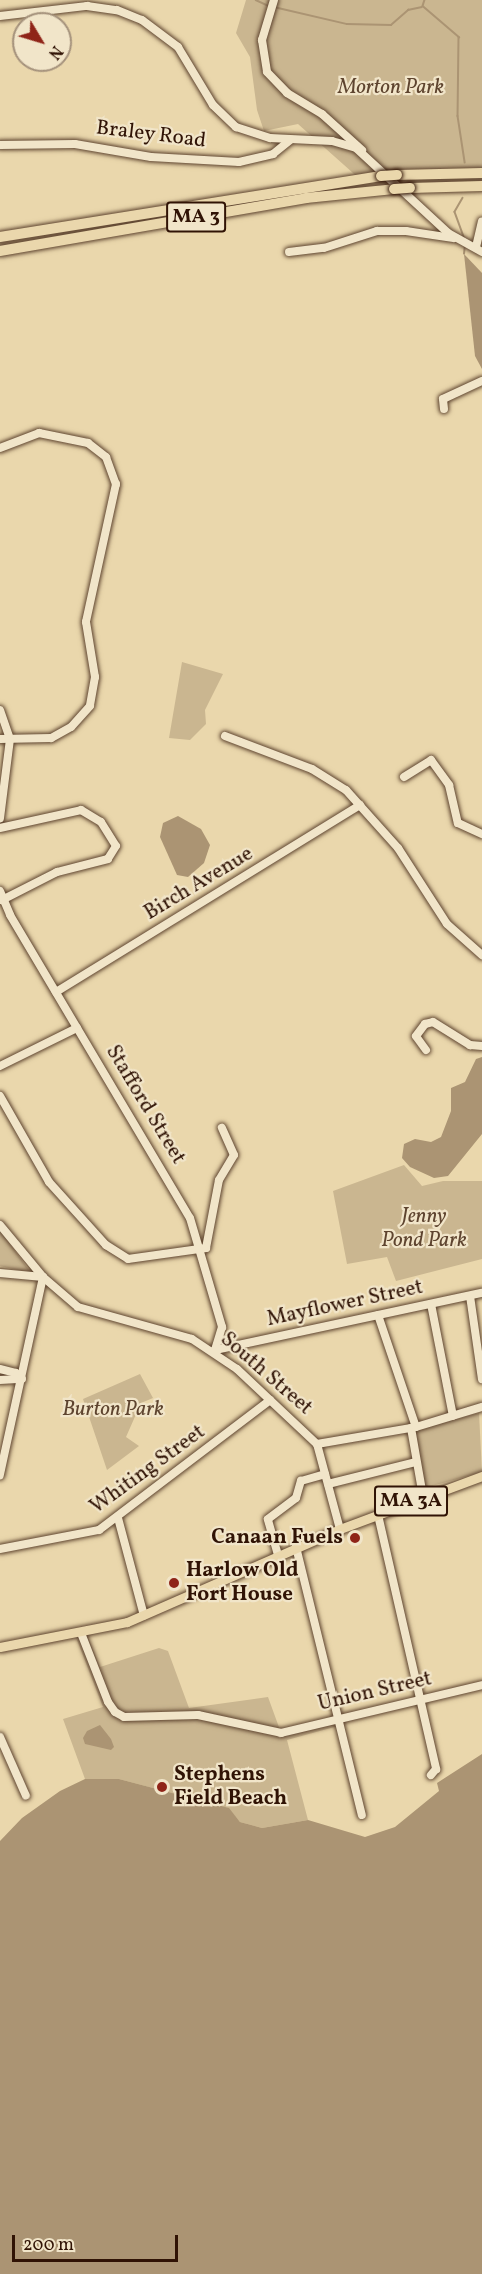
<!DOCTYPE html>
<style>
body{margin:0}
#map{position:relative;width:482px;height:2274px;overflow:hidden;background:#ead7ac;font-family:Vollkorn,serif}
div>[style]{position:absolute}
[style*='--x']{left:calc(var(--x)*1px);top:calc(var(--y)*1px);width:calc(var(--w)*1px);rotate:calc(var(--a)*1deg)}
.green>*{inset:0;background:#cab690}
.water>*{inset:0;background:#ab9473}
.stream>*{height:1.5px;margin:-0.75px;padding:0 0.75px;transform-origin:0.75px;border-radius:0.75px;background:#ab9473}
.roads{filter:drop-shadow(0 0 2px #5e442f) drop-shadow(0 0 2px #5e442f)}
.minor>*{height:8px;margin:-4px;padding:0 4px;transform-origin:4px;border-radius:4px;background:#f1e5c9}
.major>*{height:9px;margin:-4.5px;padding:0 4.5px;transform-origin:4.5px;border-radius:4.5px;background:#ead7ac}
.highway>*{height:10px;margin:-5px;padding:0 5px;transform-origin:5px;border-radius:5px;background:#ead7ac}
.bridges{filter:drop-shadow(0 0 2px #301305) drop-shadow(0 0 2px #301305)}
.highway-bridge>*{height:10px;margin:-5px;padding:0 5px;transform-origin:5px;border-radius:5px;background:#ead7ac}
.dots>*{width:16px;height:16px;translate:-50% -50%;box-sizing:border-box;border:3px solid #f1e5c9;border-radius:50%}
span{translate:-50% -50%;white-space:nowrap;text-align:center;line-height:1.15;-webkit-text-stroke:4.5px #f1e5c9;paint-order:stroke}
.shield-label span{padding:2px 4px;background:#f1e5c9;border:2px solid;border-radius:4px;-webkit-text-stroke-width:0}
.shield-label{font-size:20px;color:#301305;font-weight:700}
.park-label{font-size:21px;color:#5e442f;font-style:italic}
.street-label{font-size:21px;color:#301305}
.poi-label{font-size:21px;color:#301305;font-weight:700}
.right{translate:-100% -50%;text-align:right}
.left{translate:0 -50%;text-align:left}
.north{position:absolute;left:12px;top:12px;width:60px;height:60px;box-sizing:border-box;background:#f1e5c9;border:2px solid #a4917b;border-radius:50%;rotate:128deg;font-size:16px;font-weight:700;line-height:24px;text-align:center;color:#301305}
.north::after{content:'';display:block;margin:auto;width:21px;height:27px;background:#8f2418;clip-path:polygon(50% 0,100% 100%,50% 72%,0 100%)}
.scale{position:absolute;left:12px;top:2235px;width:166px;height:27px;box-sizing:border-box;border:3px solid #301305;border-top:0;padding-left:8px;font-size:18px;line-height:21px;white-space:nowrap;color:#301305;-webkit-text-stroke:4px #f1e5c9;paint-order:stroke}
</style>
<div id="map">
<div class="green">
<i style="clip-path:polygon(246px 0,482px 0,482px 171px,362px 181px,298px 124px,264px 131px,257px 110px,250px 57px,236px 33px)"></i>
<i style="clip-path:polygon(182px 662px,223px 674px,205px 710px,206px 724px,190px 740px,169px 738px)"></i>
<i style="clip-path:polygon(404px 1165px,422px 1186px,443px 1181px,482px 1181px,482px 1259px,396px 1281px,387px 1257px,347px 1264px,333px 1191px)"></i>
<i style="clip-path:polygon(0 1230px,31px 1273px,0 1266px)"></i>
<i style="clip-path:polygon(140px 1374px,153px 1398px,141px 1403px,126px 1437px,139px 1446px,107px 1470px,83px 1399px)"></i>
<i style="clip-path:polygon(479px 1413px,482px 1472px,425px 1488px,414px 1431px)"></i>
<i style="clip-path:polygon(88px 1637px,100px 1667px,159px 1648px,168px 1651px,189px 1708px,268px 1697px,280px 1730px,336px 1718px,338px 1726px,287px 1740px,308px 1820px,262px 1828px,240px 1822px,228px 1808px,119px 1779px,85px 1779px,63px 1719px,103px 1707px,77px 1640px)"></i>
</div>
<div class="water">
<i style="clip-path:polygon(464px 254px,482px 273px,482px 369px,475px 356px)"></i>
<i style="clip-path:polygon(178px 816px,201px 829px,210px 845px,204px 863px,188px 877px,177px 875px,160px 837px,163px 823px)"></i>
<i style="clip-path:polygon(482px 1057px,482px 1134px,448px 1176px,434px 1178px,410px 1167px,402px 1158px,404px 1144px,415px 1139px,431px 1142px,441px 1137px,451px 1111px,451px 1088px,465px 1082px,476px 1059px)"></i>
<i style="clip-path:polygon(100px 1725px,111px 1739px,114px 1747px,111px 1750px,85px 1744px,83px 1738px,87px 1731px)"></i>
<i style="clip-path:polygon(482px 1754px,482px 2274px,0 2274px,0 1841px,22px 1818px,60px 1791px,85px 1779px,119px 1779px,229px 1808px,240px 1822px,262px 1828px,308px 1820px,365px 1837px,395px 1827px,439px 1791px,437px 1783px)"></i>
</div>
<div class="stream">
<i style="--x:256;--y:0;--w:14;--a:25"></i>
<i style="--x:425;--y:0;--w:6;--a:108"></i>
<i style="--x:423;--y:6;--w:48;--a:40.7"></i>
<i style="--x:459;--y:37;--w:79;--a:90.7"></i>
<i style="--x:458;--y:116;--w:47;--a:81.3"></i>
<i style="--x:274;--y:7;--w:75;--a:13.1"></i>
<i style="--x:347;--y:24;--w:44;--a:1.3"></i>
<i style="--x:391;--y:25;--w:23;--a:-41"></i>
<i style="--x:408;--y:10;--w:14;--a:-12"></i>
<i style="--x:463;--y:198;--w:16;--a:120"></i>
<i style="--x:455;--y:212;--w:30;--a:70"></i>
<i style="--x:464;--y:254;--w:9;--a:-84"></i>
</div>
<div class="roads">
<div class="minor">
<i style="--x:274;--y:0;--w:42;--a:106.7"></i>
<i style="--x:262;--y:40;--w:32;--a:81"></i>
<i style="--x:267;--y:72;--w:29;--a:46"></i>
<i style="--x:287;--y:93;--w:41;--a:31"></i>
<i style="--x:322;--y:114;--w:54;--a:42"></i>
<i style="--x:0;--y:16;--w:88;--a:-6.6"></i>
<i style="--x:87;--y:6;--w:30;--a:8"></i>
<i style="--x:117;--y:10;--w:27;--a:22"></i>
<i style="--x:142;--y:20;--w:45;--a:36.9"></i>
<i style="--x:178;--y:47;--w:68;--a:58.9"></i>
<i style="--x:213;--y:105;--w:32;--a:44"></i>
<i style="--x:236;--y:127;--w:36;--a:18"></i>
<i style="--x:270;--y:138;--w:62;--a:2.8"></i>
<i style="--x:332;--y:141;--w:25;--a:16"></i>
<i style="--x:356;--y:148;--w:125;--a:42.7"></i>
<i style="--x:448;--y:233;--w:39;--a:29"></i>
<i style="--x:0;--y:145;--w:75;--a:-0.8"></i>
<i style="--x:75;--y:144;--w:77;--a:9.7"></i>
<i style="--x:151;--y:157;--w:88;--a:3.3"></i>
<i style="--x:239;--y:162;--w:35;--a:-13"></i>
<i style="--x:273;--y:154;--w:22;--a:-39"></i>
<i style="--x:476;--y:247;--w:26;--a:-77"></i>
<i style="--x:289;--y:252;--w:35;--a:-7"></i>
<i style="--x:324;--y:248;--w:56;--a:-17.8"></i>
<i style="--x:377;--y:231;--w:29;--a:0"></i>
<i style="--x:406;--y:231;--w:48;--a:8.5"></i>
<i style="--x:444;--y:409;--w:10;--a:-96"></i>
<i style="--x:443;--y:399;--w:43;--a:-24.8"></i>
<i style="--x:0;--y:448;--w:42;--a:-21"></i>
<i style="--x:39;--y:433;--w:50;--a:11.5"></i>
<i style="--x:88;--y:443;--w:23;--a:38"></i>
<i style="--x:106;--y:457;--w:29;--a:70"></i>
<i style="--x:116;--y:484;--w:141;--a:102.3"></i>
<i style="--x:86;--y:622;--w:56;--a:80.7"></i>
<i style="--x:95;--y:677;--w:29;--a:100"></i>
<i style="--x:90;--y:706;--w:28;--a:132"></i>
<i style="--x:71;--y:727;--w:23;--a:151"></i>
<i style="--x:51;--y:738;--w:51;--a:178.9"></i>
<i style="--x:0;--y:710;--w:31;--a:71"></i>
<i style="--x:10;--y:739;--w:80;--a:97.2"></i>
<i style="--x:225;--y:736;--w:93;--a:20.8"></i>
<i style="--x:312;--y:769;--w:40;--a:32"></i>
<i style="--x:346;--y:790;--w:78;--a:48.1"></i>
<i style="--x:398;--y:848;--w:90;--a:57.2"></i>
<i style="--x:447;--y:924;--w:47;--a:41.5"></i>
<i style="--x:404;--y:777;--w:32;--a:-32"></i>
<i style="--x:431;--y:760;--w:31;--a:54"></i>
<i style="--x:449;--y:785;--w:39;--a:77"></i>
<i style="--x:458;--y:823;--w:26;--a:25"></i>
<i style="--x:0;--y:828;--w:83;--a:-12.5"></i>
<i style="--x:81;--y:810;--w:23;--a:31"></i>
<i style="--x:101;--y:822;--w:28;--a:58"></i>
<i style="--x:116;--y:846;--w:15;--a:122"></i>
<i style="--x:108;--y:859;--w:53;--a:165.7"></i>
<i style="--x:57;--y:872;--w:62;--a:153"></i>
<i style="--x:0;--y:891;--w:26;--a:67"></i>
<i style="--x:10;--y:915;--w:352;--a:59.3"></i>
<i style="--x:190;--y:1218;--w:114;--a:73.6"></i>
<i style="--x:222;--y:1327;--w:24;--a:107"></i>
<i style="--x:56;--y:992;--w:357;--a:-31.6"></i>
<i style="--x:426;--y:1050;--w:17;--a:-126"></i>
<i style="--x:416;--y:1036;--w:15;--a:-53"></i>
<i style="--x:425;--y:1024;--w:8;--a:-14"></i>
<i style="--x:433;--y:1022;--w:44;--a:31.9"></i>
<i style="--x:470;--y:1045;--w:12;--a:5"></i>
<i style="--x:0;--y:1066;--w:86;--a:-26.3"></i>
<i style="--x:0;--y:1096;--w:99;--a:60.3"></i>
<i style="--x:49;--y:1182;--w:85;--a:47.9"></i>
<i style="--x:106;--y:1245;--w:26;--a:32"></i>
<i style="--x:128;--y:1259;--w:79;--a:-8"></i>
<i style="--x:206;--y:1248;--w:69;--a:-79.2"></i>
<i style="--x:219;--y:1180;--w:29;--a:-59"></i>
<i style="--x:234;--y:1155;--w:30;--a:-114"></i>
<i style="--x:0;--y:1225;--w:67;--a:50.4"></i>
<i style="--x:43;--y:1277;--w:46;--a:40.6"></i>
<i style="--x:78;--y:1307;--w:118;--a:15.7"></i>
<i style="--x:192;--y:1339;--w:54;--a:33.7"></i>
<i style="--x:237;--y:1369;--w:110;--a:43.2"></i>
<i style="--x:317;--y:1444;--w:88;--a:74.9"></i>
<i style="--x:0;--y:1273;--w:43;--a:5.3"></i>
<i style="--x:43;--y:1277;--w:203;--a:102.3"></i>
<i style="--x:470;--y:1296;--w:84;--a:81.8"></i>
<i style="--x:431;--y:1304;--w:114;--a:78.9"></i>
<i style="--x:378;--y:1315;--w:118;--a:71.3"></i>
<i style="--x:215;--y:1350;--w:273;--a:-12.1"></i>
<i style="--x:0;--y:1369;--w:16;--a:14"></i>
<i style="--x:16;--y:1373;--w:8;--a:45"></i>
<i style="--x:0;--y:1380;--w:22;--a:-3"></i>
<i style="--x:411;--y:1428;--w:69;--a:80"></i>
<i style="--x:317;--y:1444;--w:100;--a:-9.7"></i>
<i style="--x:416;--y:1427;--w:69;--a:-16.9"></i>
<i style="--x:328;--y:1484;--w:91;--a:-14"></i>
<i style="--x:378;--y:1515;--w:261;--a:77.1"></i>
<i style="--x:436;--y:1769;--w:8;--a:130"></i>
<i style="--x:118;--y:1518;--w:101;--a:75.1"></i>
<i style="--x:296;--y:1547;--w:276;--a:76.2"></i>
<i style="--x:0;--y:1549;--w:101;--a:-10.9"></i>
<i style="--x:99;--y:1530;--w:215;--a:-37.2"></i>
<i style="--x:278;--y:1555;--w:37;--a:-106"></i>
<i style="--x:268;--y:1519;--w:35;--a:-37"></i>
<i style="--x:296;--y:1498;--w:18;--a:-74"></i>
<i style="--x:301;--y:1481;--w:25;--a:-16"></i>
<i style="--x:81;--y:1633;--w:74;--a:68.6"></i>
<i style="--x:108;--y:1702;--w:12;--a:55"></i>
<i style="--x:115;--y:1712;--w:10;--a:29"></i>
<i style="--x:124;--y:1717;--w:74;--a:-1.5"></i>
<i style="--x:198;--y:1715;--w:85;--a:12.2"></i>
<i style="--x:281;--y:1733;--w:207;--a:-13.4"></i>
<i style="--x:0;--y:1737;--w:64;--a:66.2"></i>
</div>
<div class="major">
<i style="--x:0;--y:1647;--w:129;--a:-11.1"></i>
<i style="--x:127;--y:1622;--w:232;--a:-23.6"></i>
<i style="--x:340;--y:1529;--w:152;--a:-20.5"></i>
</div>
<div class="highway">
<i style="--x:397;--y:175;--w:85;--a:-1.3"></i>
<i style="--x:410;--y:188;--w:72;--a:-1.6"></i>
<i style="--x:0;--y:237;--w:386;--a:-9.1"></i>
<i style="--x:0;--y:251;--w:311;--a:-9.8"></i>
<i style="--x:306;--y:198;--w:88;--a:-5.8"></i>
</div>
</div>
<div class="bridges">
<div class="highway-bridge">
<i style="--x:381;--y:176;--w:16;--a:-4"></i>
<i style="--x:394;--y:189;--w:16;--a:-4"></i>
</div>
</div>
<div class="dots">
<i style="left:355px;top:1538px;background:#8f2418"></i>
<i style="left:174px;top:1583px;background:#8f2418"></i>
<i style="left:162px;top:1787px;background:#8f2418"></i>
</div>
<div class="shield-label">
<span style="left:196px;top:217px">MA 3</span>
<span style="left:411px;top:1501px">MA 3A</span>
</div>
<div class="park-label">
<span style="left:391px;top:88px">Morton Park</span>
<span style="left:424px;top:1229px">Jenny<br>Pond Park</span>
<span style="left:113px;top:1410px">Burton Park</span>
</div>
<div class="street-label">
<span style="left:151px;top:135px;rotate:7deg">Braley Road</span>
<span style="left:199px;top:884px;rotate:-31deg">Birch Avenue</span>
<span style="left:145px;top:1105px;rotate:59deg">Stafford Street</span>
<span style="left:345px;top:1304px;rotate:-12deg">Mayflower Street</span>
<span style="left:266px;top:1374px;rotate:41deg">South Street</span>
<span style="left:148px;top:1470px;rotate:-36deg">Whiting Street</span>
<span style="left:375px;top:1692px;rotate:-13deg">Union Street</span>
</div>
<div class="poi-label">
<span class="right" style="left:343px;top:1538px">Canaan Fuels</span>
<span class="left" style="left:186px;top:1583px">Harlow Old<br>Fort House</span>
<span class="left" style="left:174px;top:1787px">Stephens<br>Field Beach</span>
</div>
<div class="north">N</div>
<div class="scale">200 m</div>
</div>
